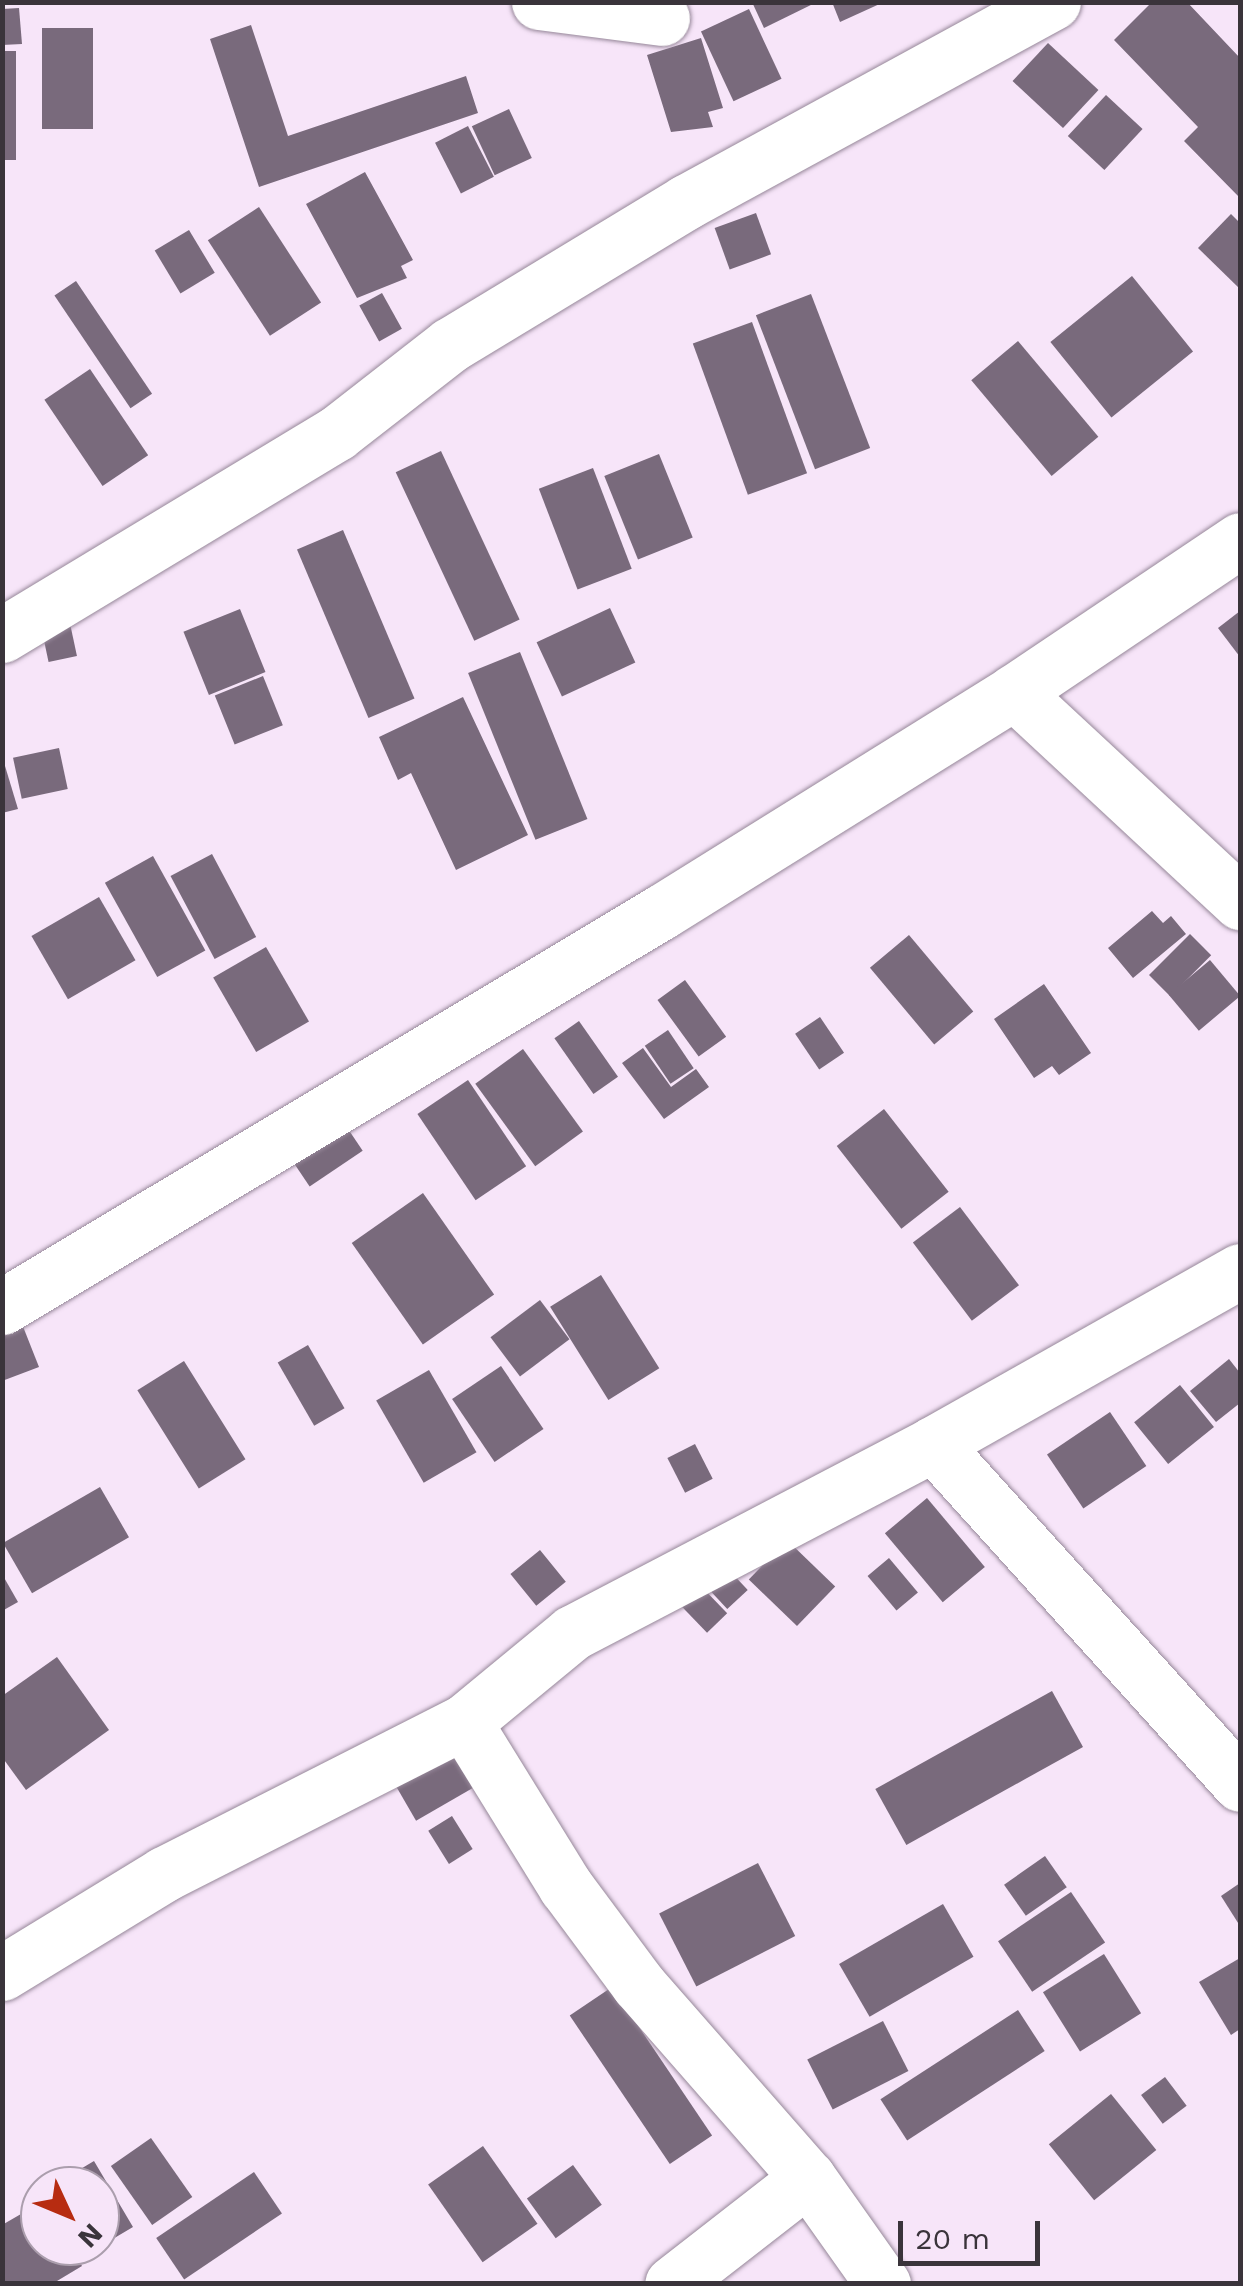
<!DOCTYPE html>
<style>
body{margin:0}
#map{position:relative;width:1243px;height:2286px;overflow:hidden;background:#f7e5f9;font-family:"Work Sans",sans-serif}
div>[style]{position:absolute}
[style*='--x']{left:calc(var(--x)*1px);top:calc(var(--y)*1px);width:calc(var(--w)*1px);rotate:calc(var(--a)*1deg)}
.building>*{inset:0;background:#796a7c;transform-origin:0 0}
.roads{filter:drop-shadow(0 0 2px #968799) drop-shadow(0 0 2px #968799)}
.minor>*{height:55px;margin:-27.5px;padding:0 27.5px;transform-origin:27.5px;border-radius:27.5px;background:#fff}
span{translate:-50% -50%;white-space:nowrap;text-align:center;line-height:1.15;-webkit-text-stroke:10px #f7e5f9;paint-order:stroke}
.frame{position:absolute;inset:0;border:5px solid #3a343b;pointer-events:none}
.north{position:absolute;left:20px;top:2166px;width:100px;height:100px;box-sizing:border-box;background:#f7e5f9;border:2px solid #ab9ead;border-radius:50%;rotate:134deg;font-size:28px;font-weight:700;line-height:40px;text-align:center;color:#3a343b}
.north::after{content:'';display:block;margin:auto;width:35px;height:45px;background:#b72c11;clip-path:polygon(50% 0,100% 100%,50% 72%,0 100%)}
.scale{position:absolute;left:898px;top:2221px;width:142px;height:45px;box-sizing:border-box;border:5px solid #3a343b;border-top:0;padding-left:12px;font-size:30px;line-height:35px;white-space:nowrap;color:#3a343b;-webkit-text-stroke:8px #f7e5f9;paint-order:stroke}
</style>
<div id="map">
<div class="building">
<i style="clip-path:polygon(752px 2px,817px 2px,764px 28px)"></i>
<i style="clip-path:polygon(832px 2px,884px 2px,840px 22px)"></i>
<i style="clip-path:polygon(1152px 2px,1187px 2px,1240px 58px,1240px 198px,1184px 141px,1198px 127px,1114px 40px)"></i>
<i style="clip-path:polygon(19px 8px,22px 44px,2px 45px,2px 9px)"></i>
<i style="left:749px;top:9px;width:77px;height:53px;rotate:65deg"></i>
<i style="clip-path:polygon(251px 25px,288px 136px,466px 76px,478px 113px,259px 187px,210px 39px)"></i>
<i style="left:42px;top:28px;width:51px;height:101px"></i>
<i style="clip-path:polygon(701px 38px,723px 108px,708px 112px,713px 127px,671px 132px,647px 55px)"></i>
<i style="left:1048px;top:43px;width:69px;height:52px;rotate:43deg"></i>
<i style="left:2px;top:51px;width:14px;height:109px"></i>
<i style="left:1106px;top:95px;width:50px;height:56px;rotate:43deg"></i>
<i style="left:509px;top:109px;width:54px;height:41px;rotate:65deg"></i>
<i style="left:468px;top:126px;width:57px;height:37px;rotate:63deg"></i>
<i style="clip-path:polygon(365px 172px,413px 260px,401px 266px,407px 278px,357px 298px,306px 204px)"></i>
<i style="left:259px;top:207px;width:114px;height:61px;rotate:57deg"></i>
<i style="left:756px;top:213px;width:44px;height:44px;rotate:70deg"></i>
<i style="clip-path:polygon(1231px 214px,1240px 223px,1240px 289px,1198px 248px)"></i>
<i style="left:189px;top:230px;width:50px;height:40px;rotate:59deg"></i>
<i style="left:1132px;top:276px;width:97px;height:105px;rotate:51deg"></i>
<i style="left:76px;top:281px;width:136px;height:26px;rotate:56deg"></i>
<i style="left:382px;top:293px;width:41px;height:26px;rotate:61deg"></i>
<i style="left:811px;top:294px;width:165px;height:59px;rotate:69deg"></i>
<i style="left:752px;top:322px;width:161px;height:63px;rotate:70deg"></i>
<i style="left:1018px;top:341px;width:125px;height:61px;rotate:50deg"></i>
<i style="left:90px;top:369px;width:104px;height:55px;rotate:56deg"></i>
<i style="left:441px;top:451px;width:186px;height:50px;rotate:65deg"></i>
<i style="left:659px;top:454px;width:90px;height:59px;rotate:68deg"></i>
<i style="left:593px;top:468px;width:108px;height:58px;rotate:69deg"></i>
<i style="left:343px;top:530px;width:183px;height:50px;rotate:67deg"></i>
<i style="left:610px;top:608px;width:60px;height:81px;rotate:65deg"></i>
<i style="left:240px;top:609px;width:68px;height:61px;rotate:68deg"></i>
<i style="clip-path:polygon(1240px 611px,1240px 657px,1218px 628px)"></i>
<i style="left:68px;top:614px;width:43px;height:29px;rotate:78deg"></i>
<i style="left:520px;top:652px;width:180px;height:56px;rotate:68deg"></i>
<i style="left:263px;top:676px;width:53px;height:52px;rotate:68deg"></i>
<i style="clip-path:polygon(463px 697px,528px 835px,456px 870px,411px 773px,398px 780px,379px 737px)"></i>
<i style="left:59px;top:748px;width:42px;height:47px;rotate:78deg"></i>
<i style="clip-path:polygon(2px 756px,18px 809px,2px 813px)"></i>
<i style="left:212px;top:854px;width:94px;height:47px;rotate:62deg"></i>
<i style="left:153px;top:856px;width:108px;height:55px;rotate:61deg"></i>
<i style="left:99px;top:897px;width:73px;height:78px;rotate:60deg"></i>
<i style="clip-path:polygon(1152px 911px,1163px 923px,1171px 916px,1186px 934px,1133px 978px,1108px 948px)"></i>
<i style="left:1190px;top:934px;width:30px;height:58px;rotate:45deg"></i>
<i style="left:909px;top:935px;width:100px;height:51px;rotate:50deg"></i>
<i style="left:266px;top:947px;width:86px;height:61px;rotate:60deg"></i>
<i style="left:1210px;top:960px;width:47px;height:54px;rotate:50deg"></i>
<i style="left:685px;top:980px;width:70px;height:34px;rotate:54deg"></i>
<i style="clip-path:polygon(1044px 984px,1091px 1053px,1059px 1075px,1052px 1066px,1034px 1078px,994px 1019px)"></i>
<i style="left:820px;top:1017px;width:43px;height:30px;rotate:56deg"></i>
<i style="left:579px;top:1021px;width:68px;height:30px;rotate:55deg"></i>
<i style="left:668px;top:1030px;width:46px;height:28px;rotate:56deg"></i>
<i style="clip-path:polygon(643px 1048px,671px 1087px,696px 1069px,709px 1087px,664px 1119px,622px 1063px)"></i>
<i style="left:523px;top:1049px;width:102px;height:59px;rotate:54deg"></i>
<i style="left:468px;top:1080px;width:104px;height:61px;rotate:56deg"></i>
<i style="left:884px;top:1109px;width:105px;height:60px;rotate:52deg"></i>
<i style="left:342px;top:1120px;width:37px;height:64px;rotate:56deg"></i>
<i style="left:423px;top:1193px;width:124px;height:87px;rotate:55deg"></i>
<i style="left:960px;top:1207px;width:98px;height:59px;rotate:53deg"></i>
<i style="left:601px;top:1275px;width:110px;height:60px;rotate:58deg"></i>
<i style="left:540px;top:1300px;width:49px;height:62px;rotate:53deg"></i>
<i style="clip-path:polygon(22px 1324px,39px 1367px,2px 1381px,2px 1331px)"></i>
<i style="left:308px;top:1345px;width:73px;height:35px;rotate:60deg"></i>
<i style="clip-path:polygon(1229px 1359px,1240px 1373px,1240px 1403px,1216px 1422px,1190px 1391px)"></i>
<i style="left:184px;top:1361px;width:116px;height:55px;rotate:58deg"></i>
<i style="left:501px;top:1366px;width:76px;height:59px;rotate:56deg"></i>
<i style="left:429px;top:1370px;width:95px;height:61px;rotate:60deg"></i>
<i style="left:1180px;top:1385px;width:54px;height:59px;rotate:51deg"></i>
<i style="left:1110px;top:1412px;width:65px;height:76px;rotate:56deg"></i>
<i style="left:695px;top:1444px;width:39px;height:31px;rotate:63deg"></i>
<i style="left:100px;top:1487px;width:58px;height:112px;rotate:60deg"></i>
<i style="left:927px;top:1498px;width:90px;height:55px;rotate:50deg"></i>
<i style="left:787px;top:1540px;width:67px;height:55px;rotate:44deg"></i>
<i style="left:540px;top:1550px;width:41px;height:38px;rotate:51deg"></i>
<i style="left:889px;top:1558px;width:45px;height:28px;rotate:50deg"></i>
<i style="left:730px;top:1571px;width:26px;height:28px;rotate:47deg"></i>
<i style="clip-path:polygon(2px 1574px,18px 1602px,2px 1611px)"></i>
<i style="left:698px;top:1583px;width:42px;height:28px;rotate:46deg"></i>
<i style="clip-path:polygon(57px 1657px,109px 1730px,26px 1790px,2px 1757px,2px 1696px)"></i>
<i style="left:1052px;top:1691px;width:64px;height:202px;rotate:61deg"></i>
<i style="left:460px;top:1747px;width:42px;height:75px;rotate:60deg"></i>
<i style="left:452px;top:1816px;width:39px;height:28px;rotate:58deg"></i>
<i style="left:1045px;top:1856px;width:38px;height:50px;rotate:55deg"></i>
<i style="left:758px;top:1863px;width:82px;height:111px;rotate:63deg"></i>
<i style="clip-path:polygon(1240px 1883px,1240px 1926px,1221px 1896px)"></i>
<i style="left:1071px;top:1892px;width:61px;height:88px;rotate:56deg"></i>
<i style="left:943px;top:1904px;width:61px;height:120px;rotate:60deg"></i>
<i style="left:1104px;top:1954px;width:70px;height:72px;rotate:58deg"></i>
<i style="clip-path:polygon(1240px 1958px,1240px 2029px,1231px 2035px,1199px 1982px)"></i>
<i style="left:612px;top:1987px;width:179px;height:51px;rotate:56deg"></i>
<i style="left:1018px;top:2010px;width:49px;height:164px;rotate:57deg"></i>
<i style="left:883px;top:2021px;width:56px;height:85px;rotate:63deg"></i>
<i style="left:1165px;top:2077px;width:36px;height:30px;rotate:53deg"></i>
<i style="left:1111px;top:2094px;width:72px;height:80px;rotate:51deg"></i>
<i style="left:151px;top:2138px;width:72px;height:49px;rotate:55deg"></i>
<i style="left:483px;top:2146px;width:95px;height:67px;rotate:55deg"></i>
<i style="clip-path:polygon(94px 2161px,133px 2227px,84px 2256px,78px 2246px,100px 2246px,100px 2186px,52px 2186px)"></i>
<i style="left:573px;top:2165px;width:49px;height:57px;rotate:54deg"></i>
<i style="left:254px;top:2172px;width:50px;height:118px;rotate:56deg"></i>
<i style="clip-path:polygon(40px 2203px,40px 2246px,71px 2246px,82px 2266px,52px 2284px,2px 2284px,2px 2225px)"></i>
</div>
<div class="roads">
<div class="minor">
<i style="--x:539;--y:2;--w:124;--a:7.4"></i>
<i style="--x:2;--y:635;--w:391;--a:-31.1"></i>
<i style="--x:337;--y:433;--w:143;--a:-37.9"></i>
<i style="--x:450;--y:345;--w:276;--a:-31.2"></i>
<i style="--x:686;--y:202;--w:418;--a:-28.6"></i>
<i style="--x:1014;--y:692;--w:309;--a:42.9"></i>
<i style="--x:2;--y:1307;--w:768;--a:-30.94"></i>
<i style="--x:661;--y:912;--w:416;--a:-31.9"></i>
<i style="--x:1014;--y:692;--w:272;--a:-33.9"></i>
<i style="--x:933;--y:1444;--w:458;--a:47.9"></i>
<i style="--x:464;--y:1722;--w:194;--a:58.3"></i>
<i style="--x:566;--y:1887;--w:121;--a:53.4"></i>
<i style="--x:638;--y:1984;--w:258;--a:48.8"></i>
<i style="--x:808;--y:2178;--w:172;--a:142.1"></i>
<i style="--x:2;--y:1973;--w:190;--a:-31.4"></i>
<i style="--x:164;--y:1874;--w:336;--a:-26.9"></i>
<i style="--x:464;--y:1722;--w:140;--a:-39.5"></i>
<i style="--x:572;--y:1633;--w:407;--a:-27.6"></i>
<i style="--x:933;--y:1444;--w:352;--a:-29.4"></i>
<i style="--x:808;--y:2178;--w:130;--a:54.7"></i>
</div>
</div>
<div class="frame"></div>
<div class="north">N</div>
<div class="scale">20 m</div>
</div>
